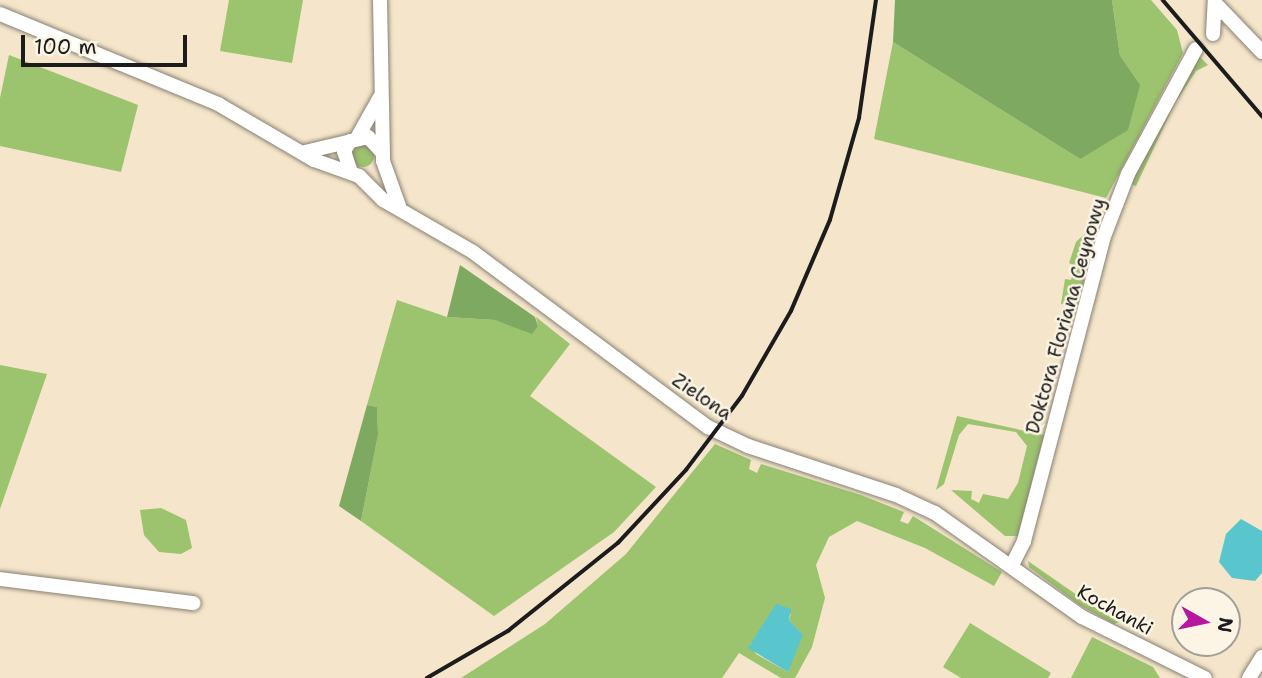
<!DOCTYPE html>
<style>
body{margin:0}
#map{position:relative;width:1262px;height:678px;overflow:hidden;background:#f5e5ca;font-family:"Shantell Sans",sans-serif}
div>[style]{position:absolute}
[style*='--x']{left:calc(var(--x)*1px);top:calc(var(--y)*1px);width:calc(var(--w)*1px);rotate:calc(var(--a)*1deg)}
.green>*{inset:0;background:#9cc36e}
.round{border-radius:50%}
.forest>*{inset:0;background:#7da961}
.water>*{inset:0;background:#59c6cd}
.roads{filter:drop-shadow(0 0 2px #888073) drop-shadow(0 0 2px #888073)}
.minor>*{height:14px;margin:-7px;padding:0 7px;transform-origin:7px;border-radius:7px;background:#fff}
.rail>*{height:3.5px;margin:-1.75px;padding:0 1.75px;transform-origin:1.75px;border-radius:1.75px;background:#1c1c1c}
span{translate:-50% -50%;white-space:nowrap;text-align:center;line-height:1.15;-webkit-text-stroke:5px #fcf5e5;paint-order:stroke}
.street-label{font-size:19px;color:#1c1c1c}
.north{position:absolute;left:1171px;top:587px;width:70px;height:70px;box-sizing:border-box;background:#fcf5e5;border:2px solid #a29e95;border-radius:50%;rotate:99deg;font-size:19px;font-weight:700;line-height:28px;text-align:center;color:#1c1c1c}
.north::after{content:'';display:block;margin:auto;width:24px;height:32px;background:#b5179e;clip-path:polygon(50% 0,100% 100%,50% 72%,0 100%)}
.scale{position:absolute;left:21px;top:35px;width:166px;height:32px;box-sizing:border-box;border:4px solid #1c1c1c;border-top:0;padding-left:9px;font-size:21px;line-height:24px;white-space:nowrap;color:#1c1c1c;-webkit-text-stroke:5px #fcf5e5;paint-order:stroke}
</style>
<div id="map">
<div class="green">
<i style="clip-path:polygon(229px 0,303px 0,292px 63px,220px 51px)"></i>
<i style="clip-path:polygon(1112px 0,1151px 0,1177px 30px,1183px 53px,1106px 198px,874px 139px,893px 42px,1080px 159px,1120px 56px)"></i>
<i style="clip-path:polygon(9px 55px,138px 105px,121px 172px,0 146px,0 98px)"></i>
<i style="clip-path:polygon(1199px 56px,1208px 65px,1196px 71px,1175px 103px,1136px 186px,1129px 183px)"></i>
<i class="round" style="left:352px;top:145px;width:22px;height:22px"></i>
<i style="clip-path:polygon(1092px 227px,1094px 244px,1077px 306px,1061px 304px,1065px 279px,1071px 280px,1075px 266px,1069px 263px,1076px 242px)"></i>
<i style="clip-path:polygon(397px 300px,447px 317px,495px 320px,513px 326px,538px 326px,536px 317px,570px 344px,530px 396px,656px 487px,614px 532px,494px 616px,361px 521px,378px 435px,377px 407px,367px 405px)"></i>
<i style="clip-path:polygon(0 365px,47px 374px,0 509px)"></i>
<i style="clip-path:polygon(957px 416px,1044px 435px,1018px 536px,1005px 536px,951px 490px,972px 491px,971px 499px,979px 503px,983px 494px,1008px 499px,1018px 483px,1027px 446px,1016px 432px,968px 424px,959px 435px,944px 484px,936px 490px)"></i>
<i style="clip-path:polygon(evenodd,715px 444px,751px 460px,749px 469px,757px 473px,761px 464px,861px 495px,904px 512px,900px 521px,908px 524px,913px 516px,1002px 572px,994px 586px,925px 548px,857px 521px,829px 537px,816px 565px,825px 598px,812px 647px,795px 678px,781px 678px,739px 653px,722px 678px,461px 678px,545px 624px,626px 554px,715px 444px,791px 614px,789px 620px,800px 632px,788px 672px,756px 654px,750px 644px,791px 614px)"></i>
<i style="clip-path:polygon(161px 508px,186px 520px,192px 548px,181px 554px,159px 552px,144px 535px,140px 510px)"></i>
<i style="clip-path:polygon(1028px 561px,1100px 611px,1119px 622px,1114px 624px,1081px 606px,1029px 567px)"></i>
<i style="clip-path:polygon(970px 623px,1051px 673px,1048px 678px,961px 678px,943px 667px)"></i>
<i style="clip-path:polygon(1092px 637px,1153px 667px,1160px 678px,1071px 678px)"></i>
</div>
<div class="forest">
<i style="clip-path:polygon(895px 0,1112px 0,1120px 56px,1140px 85px,1128px 130px,1080px 159px,893px 42px)"></i>
<i style="clip-path:polygon(460px 265px,535px 317px,538px 326px,532px 334px,495px 320px,447px 317px)"></i>
<i style="clip-path:polygon(367px 405px,377px 407px,378px 435px,361px 521px,339px 506px)"></i>
</div>
<div class="water">
<i style="clip-path:polygon(1241px 519px,1262px 531px,1262px 573px,1255px 581px,1232px 578px,1219px 562px,1226px 534px)"></i>
<i style="clip-path:polygon(776px 604px,791px 609px,789px 620px,803px 635px,788px 672px,748px 648px)"></i>
</div>
<div class="roads">
<div class="minor">
<i style="--x:380;--y:0;--w:161;--a:88.9"></i>
<i style="--x:383;--y:161;--w:48;--a:70.4"></i>
<i style="--x:1215;--y:3;--w:68;--a:46.2"></i>
<i style="--x:0;--y:14;--w:236;--a:22.4"></i>
<i style="--x:218;--y:104;--w:111;--a:30.3"></i>
<i style="--x:314;--y:160;--w:48;--a:19.6"></i>
<i style="--x:359;--y:176;--w:34;--a:45"></i>
<i style="--x:383;--y:200;--w:104;--a:30"></i>
<i style="--x:473;--y:252;--w:293;--a:36.7"></i>
<i style="--x:708;--y:427;--w:44;--a:25.4"></i>
<i style="--x:748;--y:446;--w:156;--a:18.3"></i>
<i style="--x:896;--y:495;--w:43;--a:24.8"></i>
<i style="--x:935;--y:513;--w:180;--a:35.3"></i>
<i style="--x:1082;--y:617;--w:137;--a:26.4"></i>
<i style="--x:1213;--y:34;--w:34;--a:-87"></i>
<i style="--x:357;--y:138;--w:47;--a:-60.7"></i>
<i style="--x:350;--y:141;--w:12;--a:121"></i>
<i style="--x:344;--y:151;--w:23;--a:72"></i>
<i style="--x:305;--y:152;--w:65;--a:-13.4"></i>
<i style="--x:368;--y:137;--w:21;--a:47"></i>
<i style="--x:1012;--y:565;--w:27;--a:-63"></i>
<i style="--x:1024;--y:541;--w:312;--a:-75.3"></i>
<i style="--x:1103;--y:239;--w:70;--a:-69"></i>
<i style="--x:1128;--y:174;--w:142;--a:-61.5"></i>
<i style="--x:0;--y:579;--w:195;--a:7.1"></i>
<i style="--x:1249;--y:678;--w:25;--a:-58"></i>
</div>
</div>
<div class="rail">
<i style="--x:1163;--y:0;--w:153;--a:49.5"></i>
<i style="--x:427;--y:678;--w:94;--a:-30.1"></i>
<i style="--x:508;--y:631;--w:141;--a:-38.7"></i>
<i style="--x:618;--y:543;--w:100;--a:-47"></i>
<i style="--x:686;--y:470;--w:93;--a:-52.9"></i>
<i style="--x:742;--y:396;--w:98;--a:-60"></i>
<i style="--x:791;--y:311;--w:99;--a:-66.8"></i>
<i style="--x:830;--y:220;--w:106;--a:-74.1"></i>
<i style="--x:859;--y:118;--w:119;--a:-81.8"></i>
</div>
<div class="street-label">
<span style="left:1066px;top:316px;rotate:-74deg">Doktora Floriana Ceynowy</span>
<span style="left:702px;top:397px;rotate:34deg">Zielona</span>
<span style="left:1115px;top:610px;rotate:29deg">Kochanki</span>
</div>
<div class="north">N</div>
<div class="scale">100 m</div>
</div>
